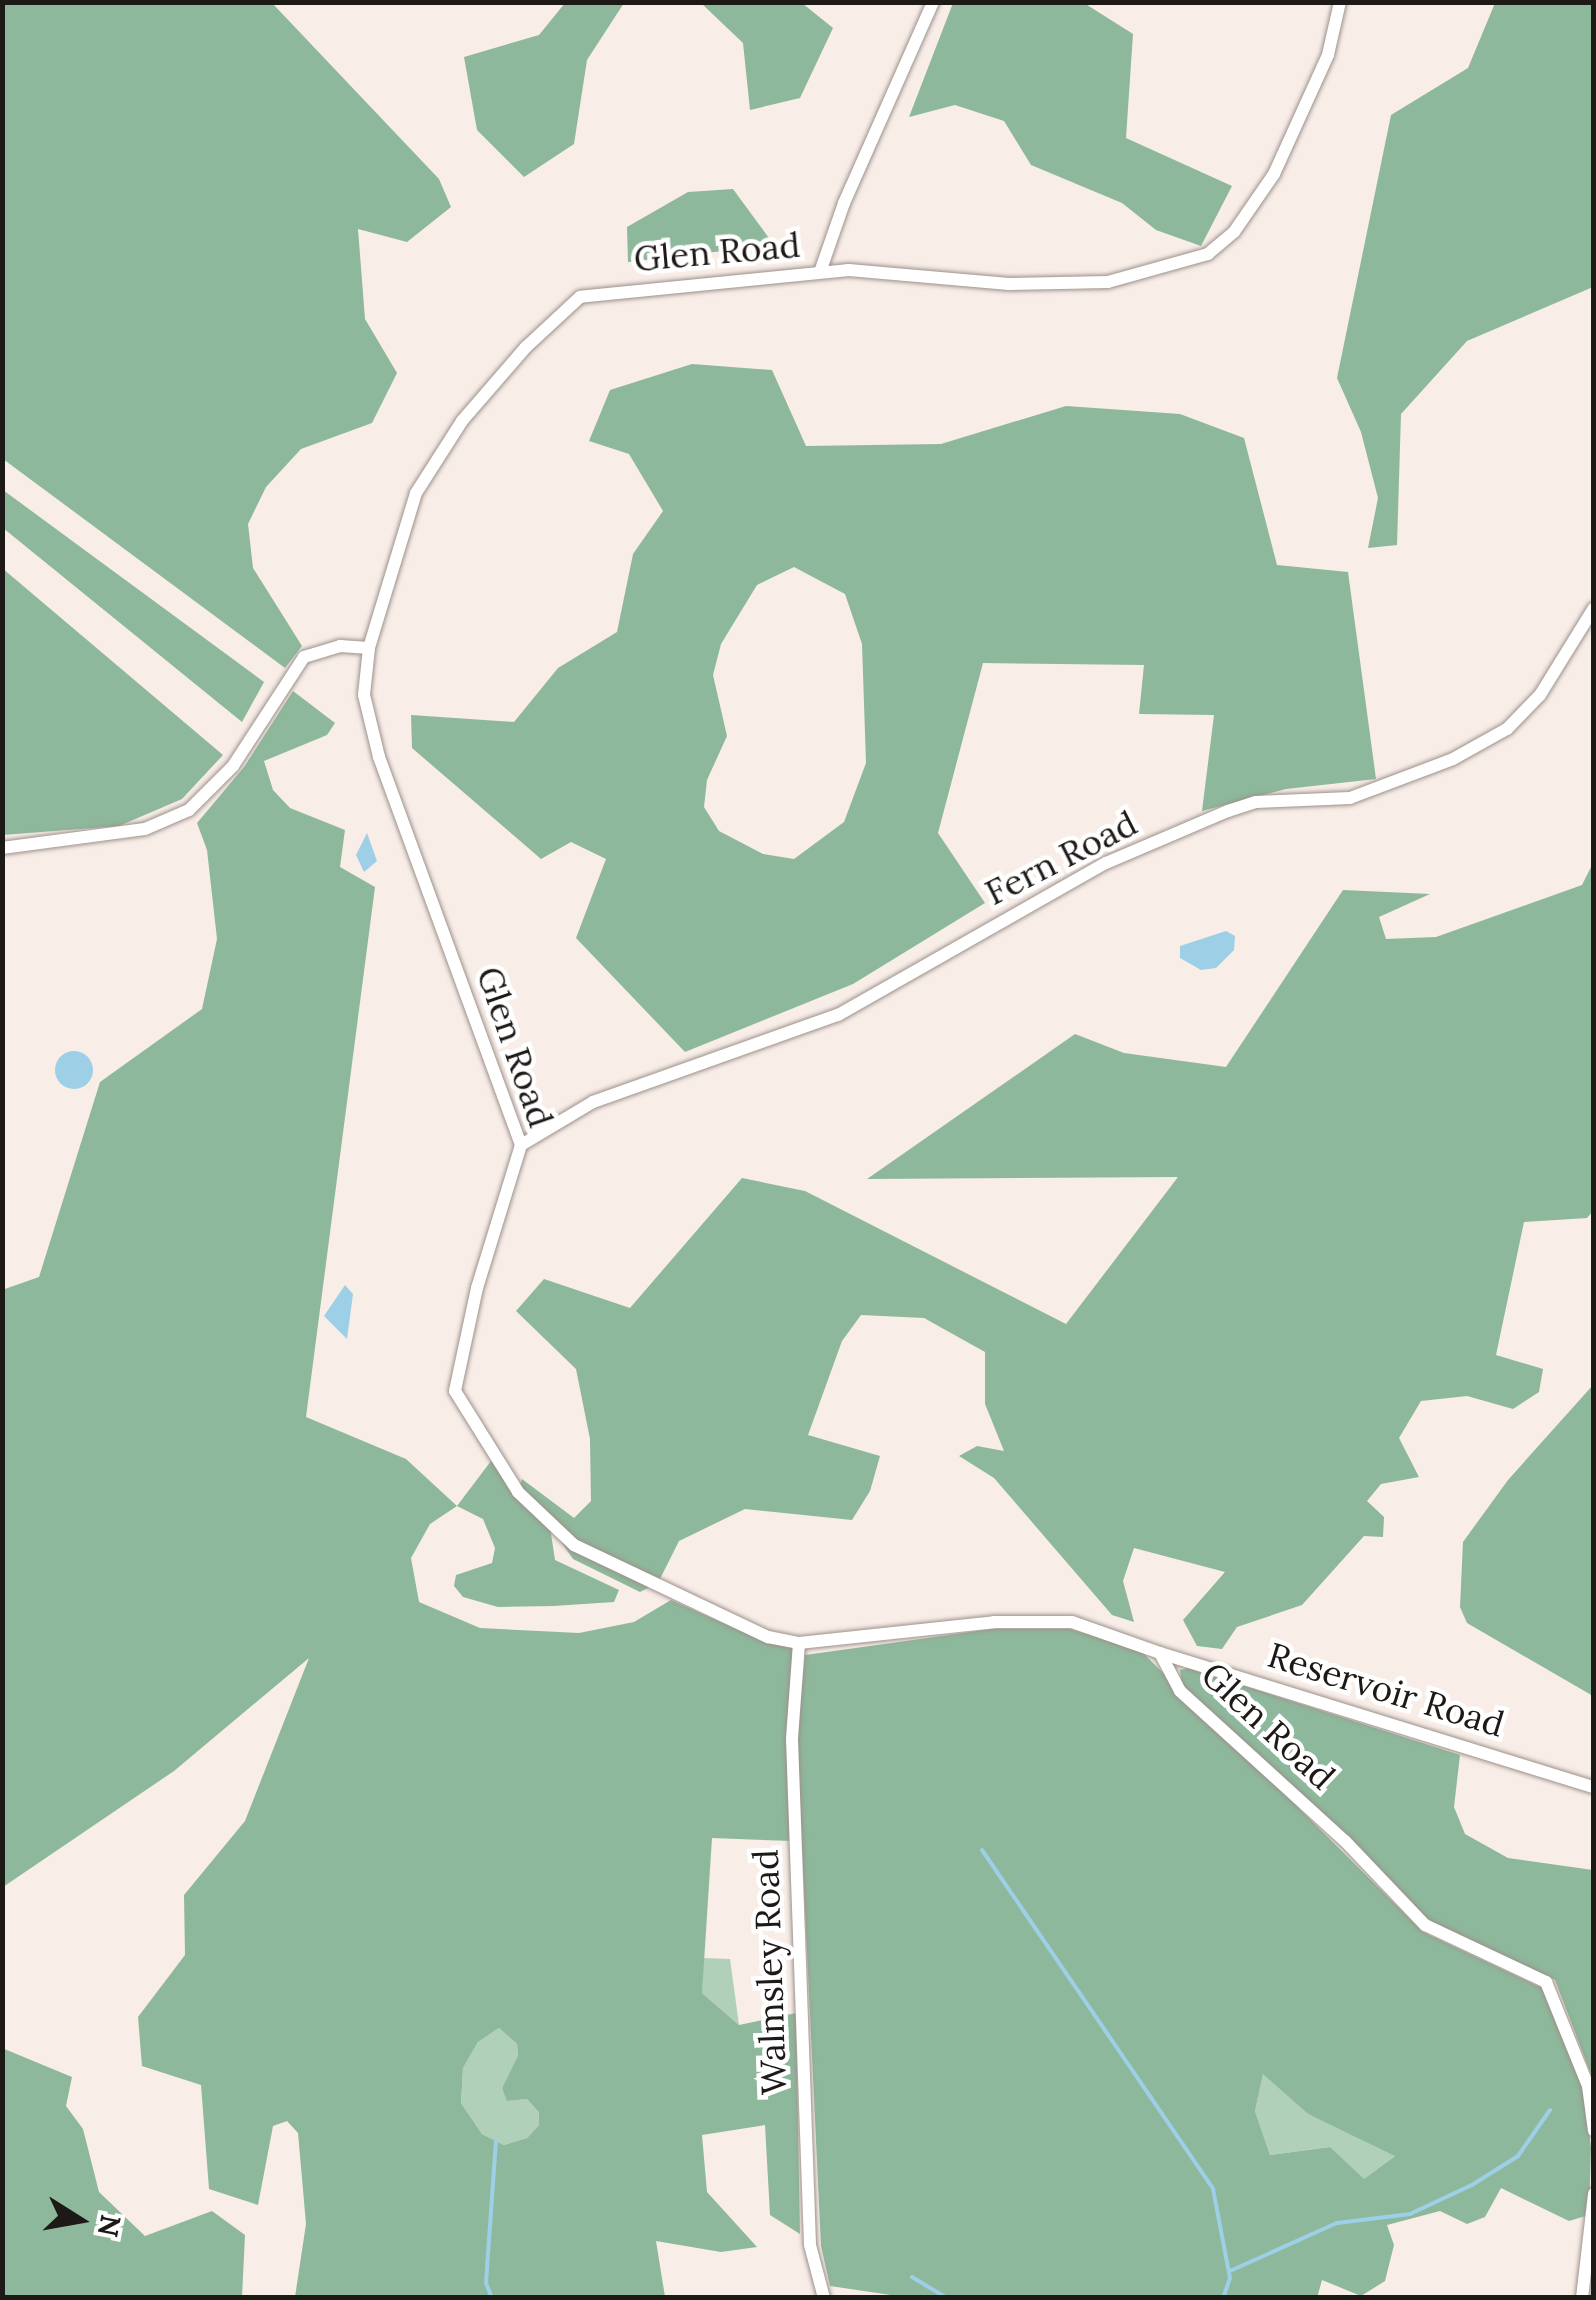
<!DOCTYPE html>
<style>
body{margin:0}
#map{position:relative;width:1596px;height:2300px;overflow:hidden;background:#f8ede7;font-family:Lora,serif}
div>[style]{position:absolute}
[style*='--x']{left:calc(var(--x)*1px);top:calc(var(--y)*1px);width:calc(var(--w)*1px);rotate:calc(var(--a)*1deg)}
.green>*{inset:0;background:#b1d0ba}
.forest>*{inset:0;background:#8eb89b}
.water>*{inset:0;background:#9dd0e6}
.round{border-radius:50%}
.stream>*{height:4px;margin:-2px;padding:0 2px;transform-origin:2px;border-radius:2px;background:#9dd0e6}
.roads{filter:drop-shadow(0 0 2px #9c918c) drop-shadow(0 0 2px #9c918c)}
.minor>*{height:12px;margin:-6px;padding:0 6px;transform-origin:6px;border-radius:6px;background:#fff}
span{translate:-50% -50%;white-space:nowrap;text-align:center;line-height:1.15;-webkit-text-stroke:9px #fff;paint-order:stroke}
.street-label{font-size:35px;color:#1d1917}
.frame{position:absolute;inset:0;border:5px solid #1d1917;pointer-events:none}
.north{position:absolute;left:30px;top:2170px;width:100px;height:100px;-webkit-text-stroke:8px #fff;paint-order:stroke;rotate:101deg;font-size:28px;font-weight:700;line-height:40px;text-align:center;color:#1d1917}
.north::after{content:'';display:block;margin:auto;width:35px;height:45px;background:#1d1917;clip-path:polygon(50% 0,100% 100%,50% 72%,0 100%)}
</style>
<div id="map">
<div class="green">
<i style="clip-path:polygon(703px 1958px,730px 1959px,739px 2025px,702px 1993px)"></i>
<i style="clip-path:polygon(499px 2028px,517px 2044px,518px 2057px,502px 2088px,508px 2101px,527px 2099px,539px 2111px,539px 2125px,527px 2138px,504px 2145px,482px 2134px,461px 2103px,463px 2068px,478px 2042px)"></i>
<i style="clip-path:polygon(1263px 2073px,1308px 2114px,1396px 2155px,1363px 2180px,1329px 2147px,1270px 2155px,1255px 2111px)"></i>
</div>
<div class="forest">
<i style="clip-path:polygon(3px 2px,272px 3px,439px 179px,451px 207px,407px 242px,358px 229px,365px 319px,397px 373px,372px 423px,301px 449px,266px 487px,248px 524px,253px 568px,302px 646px,285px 668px,3px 459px)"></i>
<i style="clip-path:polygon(565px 3px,624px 3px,587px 60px,574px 144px,524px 177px,477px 130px,464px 57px,539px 35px)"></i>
<i style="clip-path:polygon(701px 3px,802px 3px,833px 28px,800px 98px,750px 110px,743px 43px)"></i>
<i style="clip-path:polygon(953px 3px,1084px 3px,1133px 34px,1126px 138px,1232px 186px,1201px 246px,1156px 230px,1122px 203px,1031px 165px,1004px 121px,955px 105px,909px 117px)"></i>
<i style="clip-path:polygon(1495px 3px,1593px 3px,1593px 287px,1467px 341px,1401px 414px,1397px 545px,1368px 548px,1378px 498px,1361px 432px,1337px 378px,1391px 115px,1468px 68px)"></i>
<i style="clip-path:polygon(733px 189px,774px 245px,628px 262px,627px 227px,688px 192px)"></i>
<i style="clip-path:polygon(evenodd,692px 364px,772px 370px,806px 446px,941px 444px,1066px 406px,1180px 414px,1244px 438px,1277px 565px,1348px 572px,1376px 779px,1286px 789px,1202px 811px,1214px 715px,1139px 714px,1144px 665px,983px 663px,938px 833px,985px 903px,853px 984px,685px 1052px,576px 938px,606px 859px,571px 842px,541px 859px,412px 748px,411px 715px,514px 722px,558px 668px,617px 632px,633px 554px,663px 511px,629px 454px,589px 441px,610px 390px,692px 364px,794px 567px,845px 594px,862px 644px,866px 763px,844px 822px,794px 859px,763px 854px,719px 831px,704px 807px,707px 780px,727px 736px,713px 675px,721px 644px,757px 585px,794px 567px)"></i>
<i style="clip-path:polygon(3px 490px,264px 682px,242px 722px,3px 528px)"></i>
<i style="clip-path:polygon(2px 568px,223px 755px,182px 799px,119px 826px,3px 835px)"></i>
<i style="clip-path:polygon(evenodd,293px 691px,335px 723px,327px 735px,264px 761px,273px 790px,290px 808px,345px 830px,340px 867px,375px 887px,306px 1417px,406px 1459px,457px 1506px,491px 1461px,550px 1527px,555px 1560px,619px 1590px,614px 1602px,553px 1606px,498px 1607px,463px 1597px,454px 1586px,456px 1575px,492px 1563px,495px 1548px,483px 1519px,457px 1506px,430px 1524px,411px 1558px,419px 1602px,480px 1628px,579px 1633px,634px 1622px,671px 1600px,763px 1641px,794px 1648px,792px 1841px,712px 1838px,702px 1993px,739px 2025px,796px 2013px,800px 2234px,770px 2215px,765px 2125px,702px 2135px,707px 2192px,757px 2247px,721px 2252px,656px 2241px,665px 2297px,295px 2297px,306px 2224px,298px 2133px,287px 2121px,273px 2126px,258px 2205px,209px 2189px,201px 2085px,142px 2066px,138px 2017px,185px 1955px,184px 1895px,245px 1821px,309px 1658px,174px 1771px,3px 1887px,2px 1290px,39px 1277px,100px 1082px,202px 1009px,217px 939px,207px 850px,197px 823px,244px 767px,293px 691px,499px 2028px,517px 2044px,518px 2056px,502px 2088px,507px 2101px,527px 2099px,539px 2112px,539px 2125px,527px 2138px,504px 2145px,482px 2134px,461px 2103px,463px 2068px,478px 2042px,499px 2028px)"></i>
<i style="clip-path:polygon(1593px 863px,1593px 1211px,1587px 1218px,1524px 1222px,1496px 1355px,1543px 1369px,1539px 1392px,1513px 1409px,1467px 1396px,1421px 1401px,1399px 1438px,1419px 1477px,1381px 1484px,1367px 1501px,1384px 1517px,1383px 1537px,1364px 1536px,1302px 1605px,1237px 1627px,1222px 1649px,1197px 1646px,1183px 1620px,1225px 1572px,1134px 1548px,1123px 1581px,1134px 1622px,1112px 1615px,994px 1478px,959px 1456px,977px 1446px,1004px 1451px,985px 1404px,985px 1352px,924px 1318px,861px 1315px,842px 1341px,808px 1435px,880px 1456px,870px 1491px,852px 1520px,745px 1509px,679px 1541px,659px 1581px,576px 1541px,519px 1487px,522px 1479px,574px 1518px,591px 1501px,590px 1439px,576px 1369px,516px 1311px,544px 1279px,630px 1308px,742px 1178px,805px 1191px,1066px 1324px,1178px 1177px,867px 1179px,1075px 1034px,1124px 1053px,1226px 1067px,1343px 890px,1430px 894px,1379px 917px,1386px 939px,1436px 937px,1582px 885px)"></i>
<i style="clip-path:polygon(1593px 1385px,1593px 1696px,1467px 1623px,1460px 1607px,1463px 1542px,1508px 1480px)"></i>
<i style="clip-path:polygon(555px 1533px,650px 1587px,640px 1592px,573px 1559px)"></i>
<i style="clip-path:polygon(evenodd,992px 1629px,1070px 1629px,1140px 1650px,1423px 1932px,1542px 1988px,1583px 2089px,1591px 2147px,1589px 2215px,1569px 2221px,1501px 2188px,1485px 2217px,1467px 2224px,1440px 2211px,1387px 2225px,1394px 2245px,1385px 2281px,1361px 2296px,1322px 2280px,1317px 2298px,911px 2298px,830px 2286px,821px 2246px,797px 1739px,805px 1655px,992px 1629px,1263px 2074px,1308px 2114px,1395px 2156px,1364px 2179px,1330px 2147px,1270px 2155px,1255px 2111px,1263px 2074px)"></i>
<i style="clip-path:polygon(1188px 1668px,1460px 1755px,1454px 1807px,1465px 1834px,1508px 1858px,1593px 1870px,1593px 2079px,1555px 1980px,1428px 1921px,1182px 1686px,1180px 1670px)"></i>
<i style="clip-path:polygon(2px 2048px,72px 2077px,66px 2106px,83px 2129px,99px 2192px,145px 2236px,212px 2211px,245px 2235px,242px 2297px,3px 2297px)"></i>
</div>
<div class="water">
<i style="clip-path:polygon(367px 833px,377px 861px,364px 872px,356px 855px)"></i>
<i style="clip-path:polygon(1226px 931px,1235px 936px,1234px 950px,1216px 968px,1201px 970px,1180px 958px,1180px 946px)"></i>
<i class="round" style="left:55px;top:1051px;width:38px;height:38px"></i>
<i style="clip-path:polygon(345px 1285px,353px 1294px,347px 1339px,324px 1316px)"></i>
</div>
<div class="stream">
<i style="--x:982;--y:1850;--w:410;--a:55.7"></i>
<i style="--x:1213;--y:2189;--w:91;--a:79.2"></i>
<i style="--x:1230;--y:2278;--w:21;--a:109"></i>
<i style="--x:1230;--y:2271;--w:117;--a:-24.2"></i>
<i style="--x:1337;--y:2223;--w:74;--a:-7"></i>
<i style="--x:1410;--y:2214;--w:68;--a:-25.1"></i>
<i style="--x:1472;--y:2185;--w:54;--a:-32.2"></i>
<i style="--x:1518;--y:2156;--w:56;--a:-55.2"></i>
<i style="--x:912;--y:2277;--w:41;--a:31"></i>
<i style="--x:492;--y:2298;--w:16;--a:-112"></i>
<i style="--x:486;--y:2283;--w:142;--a:-86"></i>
</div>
<div class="roads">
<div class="minor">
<i style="--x:1340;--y:2;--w:54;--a:102.8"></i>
<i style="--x:1328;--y:55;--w:131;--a:114.4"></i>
<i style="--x:1274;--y:174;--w:70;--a:124.6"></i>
<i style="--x:1234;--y:232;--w:34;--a:140"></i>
<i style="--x:1208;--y:254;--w:104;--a:164.4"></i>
<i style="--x:1108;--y:282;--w:99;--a:178.8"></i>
<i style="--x:1009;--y:284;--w:161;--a:-175"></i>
<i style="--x:849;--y:270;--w:270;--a:174.3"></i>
<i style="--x:580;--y:297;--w:74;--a:137.2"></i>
<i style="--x:526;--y:347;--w:98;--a:130.9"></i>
<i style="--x:462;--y:421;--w:85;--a:122.6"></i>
<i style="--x:416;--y:493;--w:162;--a:106.9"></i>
<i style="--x:369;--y:648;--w:47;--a:96.1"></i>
<i style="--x:364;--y:695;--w:64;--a:76.4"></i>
<i style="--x:379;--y:757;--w:413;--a:69.9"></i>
<i style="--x:521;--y:1145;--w:150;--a:107.1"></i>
<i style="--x:477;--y:1288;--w:105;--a:102.1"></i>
<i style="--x:455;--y:1391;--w:119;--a:58"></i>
<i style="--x:518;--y:1492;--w:77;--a:43.4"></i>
<i style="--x:574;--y:1545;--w:215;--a:25.4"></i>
<i style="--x:768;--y:1637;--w:32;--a:11"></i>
<i style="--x:799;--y:1643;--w:196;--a:-6.1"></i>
<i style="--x:994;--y:1622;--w:78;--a:0"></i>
<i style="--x:1072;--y:1622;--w:93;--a:19.4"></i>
<i style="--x:1160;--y:1653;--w:43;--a:62.2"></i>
<i style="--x:1180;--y:1691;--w:223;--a:42.3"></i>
<i style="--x:1345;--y:1841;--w:116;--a:46.4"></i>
<i style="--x:1425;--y:1925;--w:134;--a:25.2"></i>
<i style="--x:1546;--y:1982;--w:112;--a:68"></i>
<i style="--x:1588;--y:2086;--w:45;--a:82.4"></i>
<i style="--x:820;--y:272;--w:73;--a:-70.8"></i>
<i style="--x:844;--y:203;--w:220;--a:-66.1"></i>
<i style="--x:2;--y:848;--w:144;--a:-7.6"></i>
<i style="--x:145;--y:829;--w:48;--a:-23.4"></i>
<i style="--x:189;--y:810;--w:62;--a:-45"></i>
<i style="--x:233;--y:766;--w:130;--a:-56.9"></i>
<i style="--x:304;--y:657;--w:38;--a:-17"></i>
<i style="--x:340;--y:646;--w:29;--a:4"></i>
<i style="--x:521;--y:1145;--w:84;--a:-30.8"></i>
<i style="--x:593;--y:1102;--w:260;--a:-19.6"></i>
<i style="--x:838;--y:1015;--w:308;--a:-29.6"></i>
<i style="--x:1106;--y:863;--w:133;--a:-23.1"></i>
<i style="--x:1228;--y:811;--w:29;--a:-18"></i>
<i style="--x:1256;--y:802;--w:94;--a:-2.4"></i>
<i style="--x:1350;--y:798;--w:110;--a:-20.7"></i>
<i style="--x:1453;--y:759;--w:62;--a:-29.1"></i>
<i style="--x:1507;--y:729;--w:47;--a:-45.9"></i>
<i style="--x:1540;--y:695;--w:102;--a:-58.2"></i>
<i style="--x:799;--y:1643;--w:96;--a:94.2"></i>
<i style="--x:792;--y:1739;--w:506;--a:87.96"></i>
<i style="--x:810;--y:2245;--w:55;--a:75.2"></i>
<i style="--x:1160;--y:1653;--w:454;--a:17.2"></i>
<i style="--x:1582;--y:2298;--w:105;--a:-83.4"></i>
</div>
</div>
<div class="street-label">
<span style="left:717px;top:252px;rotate:-5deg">Glen Road</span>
<span style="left:1061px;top:858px;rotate:-27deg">Fern Road</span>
<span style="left:515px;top:1047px;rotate:71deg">Glen Road</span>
<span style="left:1386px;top:1690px;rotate:17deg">Reservoir Road</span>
<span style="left:1268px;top:1726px;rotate:43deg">Glen Road</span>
<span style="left:770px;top:1972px;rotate:-92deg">Walmsley Road</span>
</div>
<div class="frame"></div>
<div class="north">N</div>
</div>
